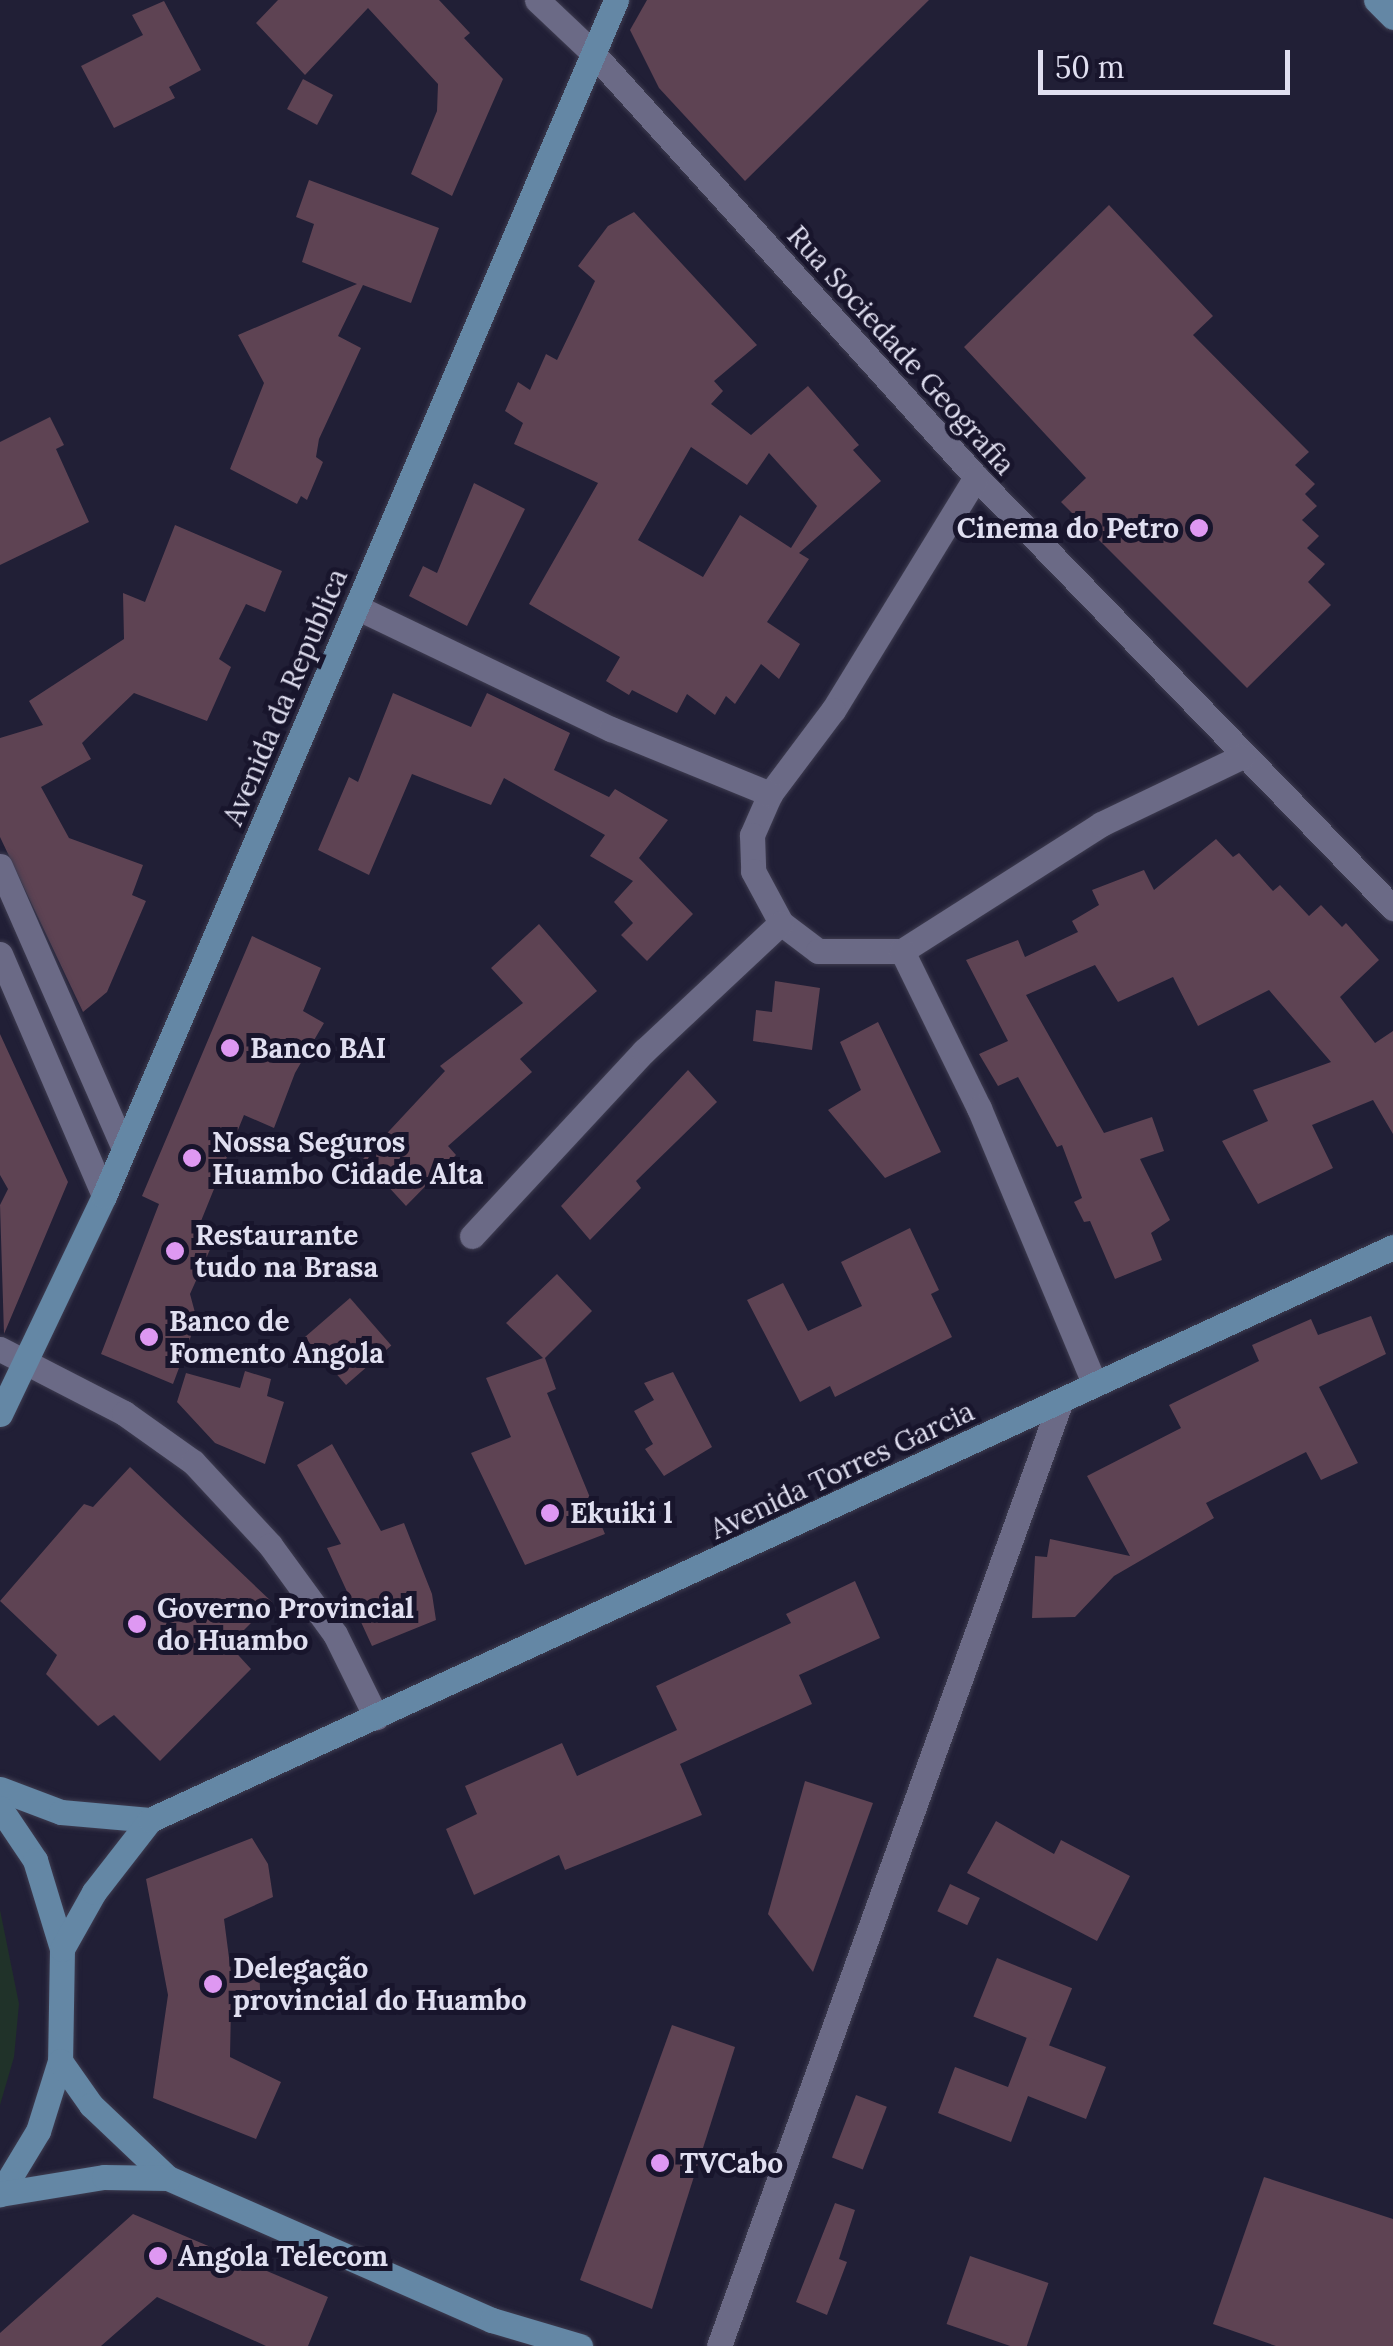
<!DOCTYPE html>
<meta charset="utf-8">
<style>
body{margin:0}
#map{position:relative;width:1393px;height:2346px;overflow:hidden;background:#211f36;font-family:Lora,serif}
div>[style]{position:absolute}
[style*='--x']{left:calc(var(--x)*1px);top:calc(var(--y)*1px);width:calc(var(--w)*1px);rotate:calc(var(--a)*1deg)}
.green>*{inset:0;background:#203229}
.building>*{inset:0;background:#5e4353;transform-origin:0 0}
.roads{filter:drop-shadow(0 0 2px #3e3c50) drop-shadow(0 0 2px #3e3c50)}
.street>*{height:25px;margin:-12.5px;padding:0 12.5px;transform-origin:12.5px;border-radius:12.5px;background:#6b6a86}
.secondary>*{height:25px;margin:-12.5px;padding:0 12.5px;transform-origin:12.5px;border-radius:12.5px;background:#6487a5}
.dots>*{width:28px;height:28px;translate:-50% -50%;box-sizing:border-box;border:5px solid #18152c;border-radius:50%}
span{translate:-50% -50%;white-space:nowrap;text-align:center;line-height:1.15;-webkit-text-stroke:10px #18152c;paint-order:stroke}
.street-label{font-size:28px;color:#e0dff0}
.poi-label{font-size:28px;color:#e0dff0;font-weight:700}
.right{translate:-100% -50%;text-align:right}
.left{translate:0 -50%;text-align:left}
.scale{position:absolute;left:1038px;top:50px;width:252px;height:45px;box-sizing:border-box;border:5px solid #e0dff0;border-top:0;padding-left:12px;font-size:30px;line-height:35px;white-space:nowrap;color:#e0dff0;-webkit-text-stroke:8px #18152c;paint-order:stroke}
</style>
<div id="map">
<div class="green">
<i style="clip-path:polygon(0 1910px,19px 2004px,14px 2057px,0 2105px)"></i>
</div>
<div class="building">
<i style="clip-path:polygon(278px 0,439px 0,470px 33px,464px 38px,503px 79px,452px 196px,411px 174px,437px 111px,438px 84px,368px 8px,305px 75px,256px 23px)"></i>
<i style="clip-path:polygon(647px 0,929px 0,745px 181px,659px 88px,630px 30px)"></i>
<i style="clip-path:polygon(164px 1px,201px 70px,169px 87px,175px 98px,114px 128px,81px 66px,143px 35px,132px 15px)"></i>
<i style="left:303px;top:79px;width:34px;height:34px;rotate:28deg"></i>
<i style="clip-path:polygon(309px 180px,439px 228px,411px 303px,363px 285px,338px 336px,361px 348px,319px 439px,316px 457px,323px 462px,307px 500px,301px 496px,297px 504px,230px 469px,264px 383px,238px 335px,357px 284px,302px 262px,314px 224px,296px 217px)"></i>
<i style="clip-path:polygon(1109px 205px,1213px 316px,1193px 335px,1309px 452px,1295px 465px,1315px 484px,1305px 494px,1317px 506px,1302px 520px,1319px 536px,1307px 548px,1325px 564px,1308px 582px,1331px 605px,1247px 688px,1061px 502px,1086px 478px,964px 347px)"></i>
<i style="clip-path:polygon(evenodd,634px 212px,757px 345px,714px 381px,723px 391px,711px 404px,751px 435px,808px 386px,859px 445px,853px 450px,881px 481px,799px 553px,809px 559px,767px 622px,800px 644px,779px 679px,761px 664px,735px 704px,726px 696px,715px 715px,687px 694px,677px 713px,632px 690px,629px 695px,606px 681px,620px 657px,529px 604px,598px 483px,514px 444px,523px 423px,505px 411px,518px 382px,530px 390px,546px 354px,557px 360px,595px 281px,578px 266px,608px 226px,634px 212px,691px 447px,747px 485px,769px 453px,817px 506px,791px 548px,740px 515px,703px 577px,638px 540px,691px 447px)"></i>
<i style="clip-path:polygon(50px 417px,64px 445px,56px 449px,89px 522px,0 565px,0 442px)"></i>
<i style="clip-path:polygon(474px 483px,525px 509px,467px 626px,409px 596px,423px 566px,437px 573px)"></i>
<i style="clip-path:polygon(175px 525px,282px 571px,265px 612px,246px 604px,219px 659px,231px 667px,207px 721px,134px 693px,82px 743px,91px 759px,41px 787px,69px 838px,143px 865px,132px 895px,146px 901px,107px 992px,83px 1012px,0 837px,0 738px,43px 725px,29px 701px,124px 639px,123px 593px,145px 602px)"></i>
<i style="clip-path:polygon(393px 693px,471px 727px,487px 693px,570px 733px,554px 770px,609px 797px,615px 789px,668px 820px,639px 858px,693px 914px,647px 961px,621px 935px,633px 923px,614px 902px,633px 881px,590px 856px,605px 835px,504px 778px,491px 805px,412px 774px,369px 875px,318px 850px,349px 777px,358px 782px)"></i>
<i style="clip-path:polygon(1216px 839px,1233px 857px,1239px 853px,1273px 891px,1280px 885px,1309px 916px,1321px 905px,1342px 927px,1346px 923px,1379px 960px,1340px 997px,1375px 1043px,1393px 1031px,1393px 1134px,1373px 1100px,1312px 1125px,1333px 1168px,1258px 1204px,1222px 1141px,1268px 1121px,1253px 1090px,1331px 1062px,1269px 990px,1198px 1026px,1173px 977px,1118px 1002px,1095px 965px,1026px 995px,1104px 1133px,1152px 1117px,1164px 1151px,1140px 1159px,1170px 1220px,1151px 1233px,1162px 1260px,1115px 1279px,1090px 1221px,1084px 1222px,1074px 1202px,1082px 1198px,1062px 1145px,1057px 1147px,1018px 1077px,998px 1086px,979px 1054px,1008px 1041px,966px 960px,1018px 940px,1025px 957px,1078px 932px,1072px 921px,1099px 905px,1092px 890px,1144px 870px,1154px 890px)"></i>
<i style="clip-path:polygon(539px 924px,597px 991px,520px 1059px,532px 1072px,448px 1146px,456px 1155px,406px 1206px,363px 1159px,445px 1071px,440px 1066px,523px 1003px,491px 968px)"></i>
<i style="clip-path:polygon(252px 936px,321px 968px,303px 1011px,324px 1023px,295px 1073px,274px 1128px,244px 1115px,199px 1226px,217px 1234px,190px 1294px,197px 1320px,173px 1384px,101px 1354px,159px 1204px,142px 1196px)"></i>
<i style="clip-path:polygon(775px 981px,820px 988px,812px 1050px,753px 1041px,756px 1010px,772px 1012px)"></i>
<i style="clip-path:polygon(878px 1022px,941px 1152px,885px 1178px,828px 1110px,861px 1090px,840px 1042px)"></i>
<i style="clip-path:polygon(0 1034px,68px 1182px,4px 1334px,0 1205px,8px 1189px,0 1175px)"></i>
<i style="clip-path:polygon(688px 1070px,717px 1102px,636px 1181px,641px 1188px,590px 1240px,561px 1206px)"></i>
<i style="clip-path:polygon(910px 1228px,939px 1290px,931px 1294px,952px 1337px,835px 1397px,830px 1386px,800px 1402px,747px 1300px,783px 1283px,808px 1331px,862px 1306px,841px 1262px)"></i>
<i style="clip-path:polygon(557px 1274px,592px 1311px,545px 1358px,556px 1389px,547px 1393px,605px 1534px,525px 1565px,471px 1453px,511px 1437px,486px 1378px,543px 1358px,506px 1323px)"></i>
<i style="left:350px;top:1298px;width:63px;height:60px;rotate:49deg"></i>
<i style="clip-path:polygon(1371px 1316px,1386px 1354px,1319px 1387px,1358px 1463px,1321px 1480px,1306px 1452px,1206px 1503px,1214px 1518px,1114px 1576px,1075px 1617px,1032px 1618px,1035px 1556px,1047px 1557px,1050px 1539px,1130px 1556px,1087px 1476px,1181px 1428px,1169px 1405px,1259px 1361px,1252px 1345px,1311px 1319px,1318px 1335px)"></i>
<i style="clip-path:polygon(245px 1371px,271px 1379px,267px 1396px,284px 1402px,265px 1464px,215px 1443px,177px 1402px,186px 1373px,240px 1388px)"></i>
<i style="clip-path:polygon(673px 1372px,712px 1447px,664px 1476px,645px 1449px,653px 1444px,634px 1411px,654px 1400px,644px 1383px)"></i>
<i style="clip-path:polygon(332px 1444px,381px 1531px,404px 1523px,432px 1594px,436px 1620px,372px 1646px,327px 1548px,341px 1544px,297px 1465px)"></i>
<i style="clip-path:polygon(130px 1467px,272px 1602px,229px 1645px,251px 1669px,160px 1761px,114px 1715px,98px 1726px,46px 1674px,57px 1655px,0 1601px,84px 1504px,93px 1507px)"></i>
<i style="clip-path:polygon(855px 1581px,880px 1638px,799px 1675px,812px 1704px,680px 1764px,702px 1815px,565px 1870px,559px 1855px,474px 1895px,446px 1829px,477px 1814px,465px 1786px,562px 1743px,577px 1776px,677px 1730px,656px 1686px,791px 1623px,786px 1614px)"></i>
<i style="clip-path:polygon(805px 1781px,873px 1803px,813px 1972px,768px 1914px)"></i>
<i style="clip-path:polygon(996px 1821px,1054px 1854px,1061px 1840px,1130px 1876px,1097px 1941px,967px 1873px)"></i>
<i style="clip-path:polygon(252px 1838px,268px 1864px,273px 1897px,224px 1919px,231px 1973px,259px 1971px,261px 2005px,231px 2005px,230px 2057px,281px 2082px,256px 2139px,153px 2098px,168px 1995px,146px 1879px)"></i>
<i style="left:950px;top:1884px;width:33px;height:30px;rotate:25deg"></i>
<i style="left:997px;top:1958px;width:81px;height:63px;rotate:22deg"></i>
<i style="clip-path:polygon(672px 2025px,735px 2047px,652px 2309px,580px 2280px)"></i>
<i style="clip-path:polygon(1027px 2037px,1106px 2067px,1086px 2119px,1028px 2096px,1011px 2142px,938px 2113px,955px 2067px,1008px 2087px)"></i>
<i style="left:856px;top:2095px;width:33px;height:67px;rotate:21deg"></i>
<i style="clip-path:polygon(1264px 2177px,1393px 2219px,1393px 2346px,1276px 2346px,1213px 2324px)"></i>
<i style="clip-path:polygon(835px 2203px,855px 2210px,839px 2259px,847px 2262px,827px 2315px,796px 2302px)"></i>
<i style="clip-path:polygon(133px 2214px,328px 2297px,308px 2346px,266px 2346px,157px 2297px,101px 2346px,0 2346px,0 2333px)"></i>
<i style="left:970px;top:2256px;width:83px;height:72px;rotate:19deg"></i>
</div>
<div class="roads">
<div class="street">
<i style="--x:537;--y:0;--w:74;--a:43.4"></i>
<i style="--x:591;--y:51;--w:574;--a:47.89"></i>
<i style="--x:976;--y:477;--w:600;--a:45.95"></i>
<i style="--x:976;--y:477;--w:273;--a:121.5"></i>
<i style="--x:833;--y:710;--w:105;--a:126.9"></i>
<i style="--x:770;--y:794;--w:45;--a:113.7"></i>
<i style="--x:752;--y:835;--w:36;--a:88"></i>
<i style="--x:753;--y:871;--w:59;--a:61.7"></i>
<i style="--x:781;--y:923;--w:46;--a:37.1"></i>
<i style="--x:818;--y:951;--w:84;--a:0"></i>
<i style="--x:902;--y:951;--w:236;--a:-32.5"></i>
<i style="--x:1101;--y:824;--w:157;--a:-25.6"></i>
<i style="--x:356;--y:607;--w:283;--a:25.6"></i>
<i style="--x:611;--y:729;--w:172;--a:22.2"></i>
<i style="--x:0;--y:866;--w:306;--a:66.3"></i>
<i style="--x:902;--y:951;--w:175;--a:63.9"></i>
<i style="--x:979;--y:1108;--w:298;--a:67.3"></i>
<i style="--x:0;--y:954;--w:263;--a:66.7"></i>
<i style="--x:472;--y:1236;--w:253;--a:-47.1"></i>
<i style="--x:644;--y:1051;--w:187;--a:-43.1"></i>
<i style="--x:0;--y:1349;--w:140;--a:27.3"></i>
<i style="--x:124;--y:1413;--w:85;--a:35.4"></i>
<i style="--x:193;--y:1462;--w:113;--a:47.1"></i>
<i style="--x:270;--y:1545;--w:110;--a:53.9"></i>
<i style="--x:335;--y:1634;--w:93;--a:63.7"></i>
<i style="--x:719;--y:2346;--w:1003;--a:-70.12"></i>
</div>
<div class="secondary">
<i style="--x:1376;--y:0;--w:24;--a:45"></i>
<i style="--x:0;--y:1414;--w:242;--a:-64.5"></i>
<i style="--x:104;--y:1196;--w:1301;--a:-66.82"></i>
<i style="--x:0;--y:1789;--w:65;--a:20.7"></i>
<i style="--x:61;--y:1812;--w:89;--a:5.1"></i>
<i style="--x:0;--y:1808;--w:63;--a:56.1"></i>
<i style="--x:35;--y:1860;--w:93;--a:73.1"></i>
<i style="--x:62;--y:1949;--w:112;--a:91"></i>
<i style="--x:60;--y:2061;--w:73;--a:107.4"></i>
<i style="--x:38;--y:2131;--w:74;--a:121.1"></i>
<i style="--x:62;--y:1949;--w:65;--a:-60.7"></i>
<i style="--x:94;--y:1892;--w:91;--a:-52.1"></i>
<i style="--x:150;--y:1820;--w:1369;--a:-24.75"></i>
<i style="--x:60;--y:2061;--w:54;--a:54.8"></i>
<i style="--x:91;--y:2105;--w:106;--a:43.5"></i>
<i style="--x:168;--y:2178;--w:354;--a:23.7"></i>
<i style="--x:492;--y:2320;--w:92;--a:16.5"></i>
<i style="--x:0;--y:2194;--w:105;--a:-9.3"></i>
<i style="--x:104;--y:2177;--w:64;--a:0.9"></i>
</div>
</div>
<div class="dots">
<i style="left:1199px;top:528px;background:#de98f2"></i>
<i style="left:230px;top:1048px;background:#de98f2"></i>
<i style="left:192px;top:1158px;background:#de98f2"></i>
<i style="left:175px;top:1251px;background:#de98f2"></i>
<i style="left:149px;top:1337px;background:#de98f2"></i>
<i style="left:550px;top:1513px;background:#de98f2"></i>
<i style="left:137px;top:1624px;background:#de98f2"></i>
<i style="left:213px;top:1984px;background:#de98f2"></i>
<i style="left:660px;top:2163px;background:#de98f2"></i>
<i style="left:158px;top:2256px;background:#de98f2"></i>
</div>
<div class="street-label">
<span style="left:901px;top:350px;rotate:48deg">Rua Sociedade Geografia</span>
<span style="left:285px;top:697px;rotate:-67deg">Avenida da Republica</span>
<span style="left:842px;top:1470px;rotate:-25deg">Avenida Torres Garcia</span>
</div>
<div class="poi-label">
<span class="right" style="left:1179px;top:528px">Cinema do Petro</span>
<span class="left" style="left:250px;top:1048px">Banco BAI</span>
<span class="left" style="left:212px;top:1158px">Nossa Seguros<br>Huambo Cidade Alta</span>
<span class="left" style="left:195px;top:1251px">Restaurante<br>tudo na Brasa</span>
<span class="left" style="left:169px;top:1337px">Banco de<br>Fomento Angola</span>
<span class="left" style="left:570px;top:1513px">Ekuiki l</span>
<span class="left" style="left:157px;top:1624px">Governo Provincial<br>do Huambo</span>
<span class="left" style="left:233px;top:1984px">Delegação<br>provincial do Huambo</span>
<span class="left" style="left:680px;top:2163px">TVCabo</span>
<span class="left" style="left:178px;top:2256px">Angola Telecom</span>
</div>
<div class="scale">50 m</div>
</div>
